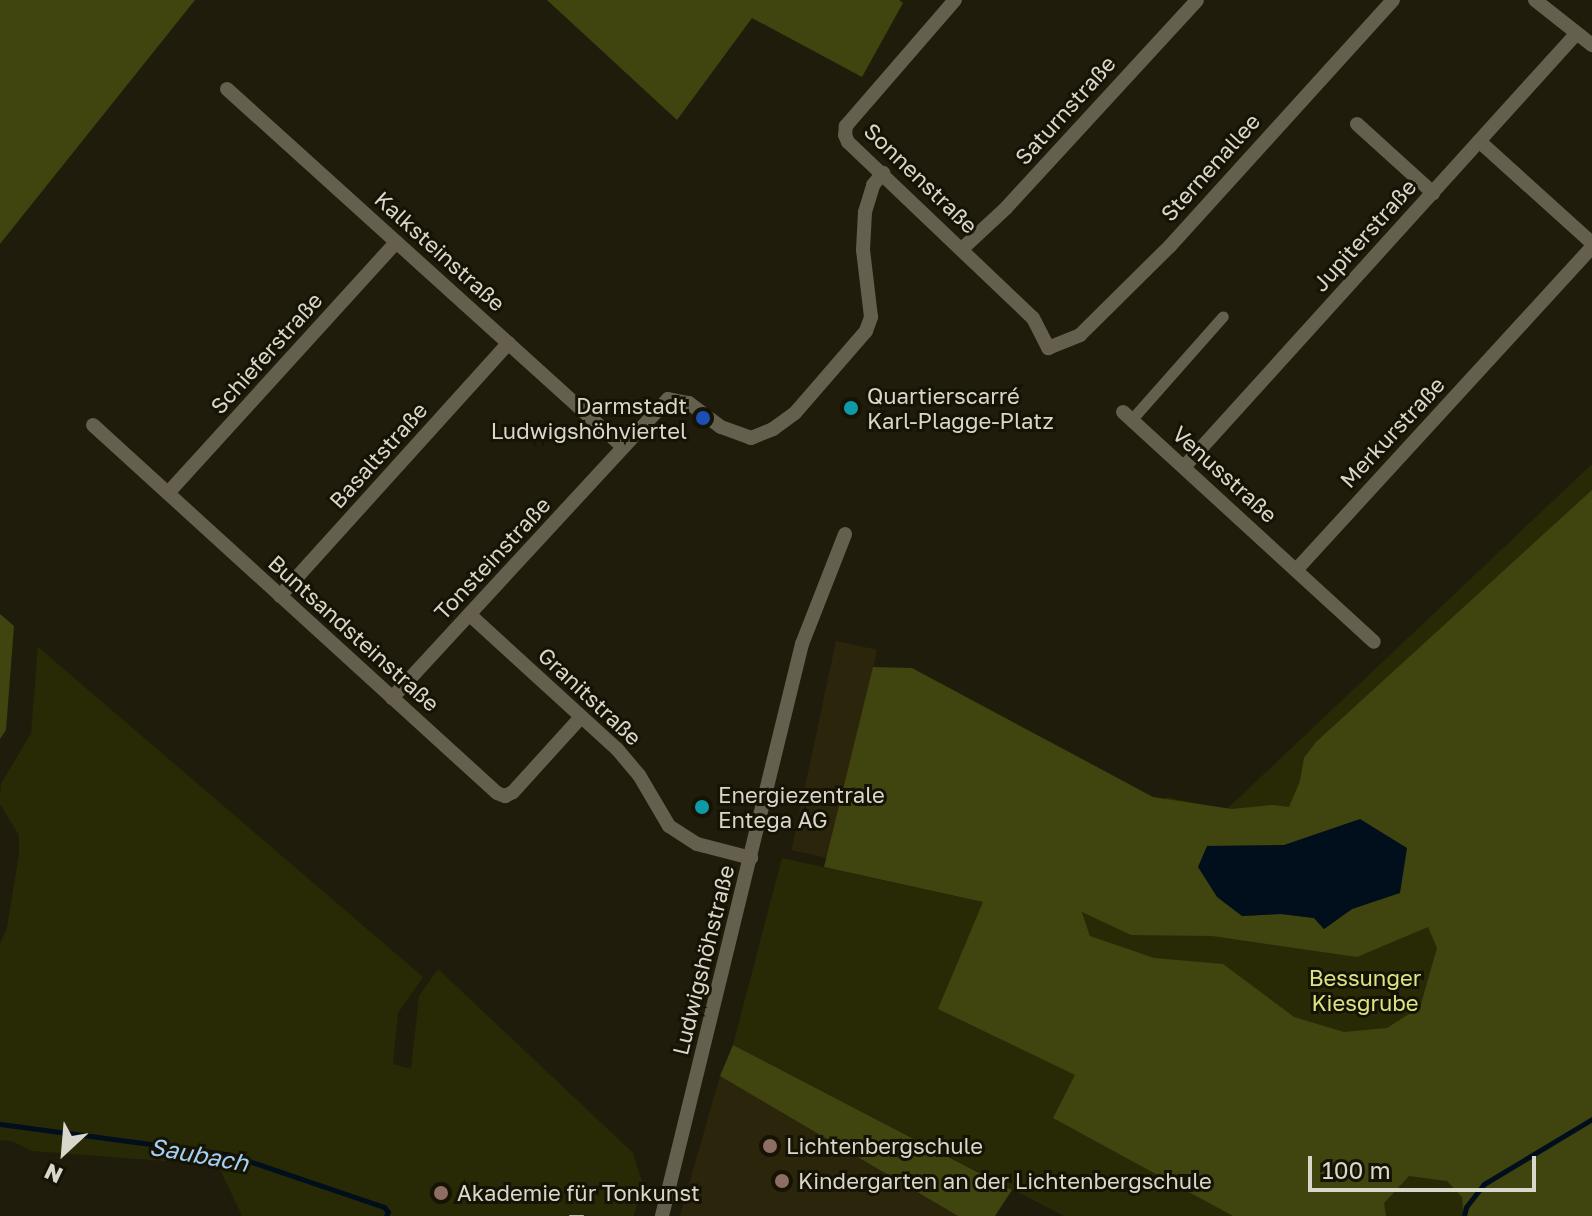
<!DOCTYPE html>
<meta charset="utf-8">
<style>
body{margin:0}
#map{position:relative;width:1592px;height:1216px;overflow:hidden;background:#201c0b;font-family:"Golos Text",sans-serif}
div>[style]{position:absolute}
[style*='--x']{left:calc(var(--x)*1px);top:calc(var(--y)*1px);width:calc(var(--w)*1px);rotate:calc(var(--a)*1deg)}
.built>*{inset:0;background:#2b250c;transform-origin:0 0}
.green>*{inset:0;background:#282a06}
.forest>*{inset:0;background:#40440f}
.water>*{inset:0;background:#010f1c}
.stream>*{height:5px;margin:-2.5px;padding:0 2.5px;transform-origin:2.5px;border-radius:2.5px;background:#010f1c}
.pedestrian>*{height:11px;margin:-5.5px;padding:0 5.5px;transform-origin:5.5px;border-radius:5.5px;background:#65604d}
.minor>*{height:14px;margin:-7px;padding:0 7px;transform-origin:7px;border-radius:7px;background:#65604d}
.tram>*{height:2px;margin:-1px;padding:0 1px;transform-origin:1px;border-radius:1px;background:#b3b0a4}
.dots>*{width:22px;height:22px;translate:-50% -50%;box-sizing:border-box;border:4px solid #171304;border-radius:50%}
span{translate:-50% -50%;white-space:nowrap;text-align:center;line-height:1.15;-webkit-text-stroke:6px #171304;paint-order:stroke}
.street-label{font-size:22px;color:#d9d7cc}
.poi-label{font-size:22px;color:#d9d7cc}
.left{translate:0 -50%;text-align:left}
.right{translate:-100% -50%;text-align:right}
.park-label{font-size:22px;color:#dce484}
.water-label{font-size:24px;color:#a3d0f6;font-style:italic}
.north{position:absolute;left:24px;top:1112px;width:80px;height:80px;-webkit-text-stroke:6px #171304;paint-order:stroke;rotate:206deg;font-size:22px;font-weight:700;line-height:32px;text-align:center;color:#d9d7cc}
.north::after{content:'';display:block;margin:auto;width:28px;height:36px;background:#d9d7cc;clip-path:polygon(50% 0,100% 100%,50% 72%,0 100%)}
.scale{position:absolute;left:1308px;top:1156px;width:228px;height:36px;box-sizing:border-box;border:4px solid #d9d7cc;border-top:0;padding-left:10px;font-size:24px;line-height:28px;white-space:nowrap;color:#d9d7cc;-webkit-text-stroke:6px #171304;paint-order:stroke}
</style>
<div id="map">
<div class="built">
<i style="left:836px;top:641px;width:42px;height:214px;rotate:12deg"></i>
<i style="clip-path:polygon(720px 1076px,958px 1216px,680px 1216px)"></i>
</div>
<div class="green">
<i style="clip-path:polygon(1592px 464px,1592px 1216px,1064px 1216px,733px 1045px,782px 858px,983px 902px,1101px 941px,1090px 936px,1082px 911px,1109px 924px,1166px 797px,1226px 810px)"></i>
<i style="clip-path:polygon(38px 647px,423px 977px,398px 1013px,393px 1064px,411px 1069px,419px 996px,438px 969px,633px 1153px,642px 1182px,634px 1216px,242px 1216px,218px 1165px,32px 1151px,12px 1141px,0 1140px,0 944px,7px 928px,19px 854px,19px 835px,0 804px,0 796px,1px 784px,31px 733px)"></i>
</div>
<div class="forest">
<i style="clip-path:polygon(0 0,195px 0,0 244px)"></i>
<i style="clip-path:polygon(547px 0,899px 0,903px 3px,862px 77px,752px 18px,677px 120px)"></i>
<i style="clip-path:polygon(evenodd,1592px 490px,1592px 1216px,1464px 1216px,1462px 1197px,1447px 1181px,1409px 1176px,1384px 1203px,1386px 1216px,1233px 1216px,1053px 1118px,1075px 1075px,938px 1009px,983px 902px,824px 867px,873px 667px,912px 668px,1153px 797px,1232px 809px,1273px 805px,1289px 807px,1300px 781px,1304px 758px,1316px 742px,1592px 490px,1284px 845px,1400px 892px,1352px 909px,1324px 929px,1314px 918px,1281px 914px,1242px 916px,1208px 846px,1284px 845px,1592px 490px,1082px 912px,1131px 935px,1212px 936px,1357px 957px,1428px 927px,1437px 948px,1420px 1007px,1387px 1028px,1344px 1032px,1294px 1017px,1223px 964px,1154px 958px,1090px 936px,1082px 912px)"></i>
<i style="clip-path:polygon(0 614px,14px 626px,6px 730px,0 739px)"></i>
<i style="clip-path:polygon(733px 1045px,1012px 1190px,995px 1216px,958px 1216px,720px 1076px)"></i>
</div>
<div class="water">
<i style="clip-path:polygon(1360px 819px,1407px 848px,1400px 893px,1352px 909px,1324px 929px,1314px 918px,1281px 914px,1242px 916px,1217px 897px,1198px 867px,1207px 846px,1284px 845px)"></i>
</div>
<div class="stream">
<i style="--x:0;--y:1124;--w:233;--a:7.6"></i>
<i style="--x:231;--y:1155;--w:162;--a:18.8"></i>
<i style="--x:384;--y:1207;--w:6;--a:51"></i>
<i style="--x:388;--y:1212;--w:4;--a:117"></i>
<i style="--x:1464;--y:1216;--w:9;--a:-77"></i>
<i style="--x:1466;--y:1207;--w:29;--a:-52"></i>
<i style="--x:1484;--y:1184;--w:126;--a:-31"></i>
</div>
<div class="pedestrian">
<i style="--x:1132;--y:419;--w:137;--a:-48.5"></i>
</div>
<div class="minor">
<i style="--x:955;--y:0;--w:167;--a:130.9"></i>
<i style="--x:846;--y:126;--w:9;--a:96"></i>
<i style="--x:845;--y:135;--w:8;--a:67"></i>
<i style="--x:848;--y:142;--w:255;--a:43.6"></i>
<i style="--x:1033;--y:318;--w:34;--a:63"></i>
<i style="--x:1048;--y:348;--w:35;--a:-22"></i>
<i style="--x:1080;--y:335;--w:127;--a:-44.7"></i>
<i style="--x:1170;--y:246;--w:332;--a:-47.8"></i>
<i style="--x:1535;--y:0;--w:73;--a:38.3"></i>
<i style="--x:227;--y:89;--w:534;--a:42.11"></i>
<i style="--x:1357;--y:124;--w:103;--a:42.2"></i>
<i style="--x:1479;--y:141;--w:152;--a:42.1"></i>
<i style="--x:963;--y:248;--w:59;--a:-42.9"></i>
<i style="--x:1006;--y:208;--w:282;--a:-47.4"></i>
<i style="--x:1123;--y:412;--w:340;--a:42.5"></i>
<i style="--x:93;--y:425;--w:546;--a:42.33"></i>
<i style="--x:497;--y:793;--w:9;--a:21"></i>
<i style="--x:505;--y:796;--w:9;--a:-27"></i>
<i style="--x:513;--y:792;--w:101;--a:-47.8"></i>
<i style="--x:1184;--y:467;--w:585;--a:-47.84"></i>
<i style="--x:168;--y:493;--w:339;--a:-47.7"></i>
<i style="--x:1297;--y:569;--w:437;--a:-47.5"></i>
<i style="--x:280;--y:596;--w:341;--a:-47.9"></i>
<i style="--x:470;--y:615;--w:199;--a:42.4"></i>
<i style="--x:617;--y:749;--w:34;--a:50"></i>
<i style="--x:639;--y:775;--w:59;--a:59.5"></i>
<i style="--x:669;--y:826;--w:33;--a:33"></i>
<i style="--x:697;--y:844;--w:56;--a:14.5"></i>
<i style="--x:392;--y:698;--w:407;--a:-47.3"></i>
<i style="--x:668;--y:399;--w:21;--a:11"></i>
<i style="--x:689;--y:403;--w:40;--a:37"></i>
<i style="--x:721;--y:427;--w:32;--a:20"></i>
<i style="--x:751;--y:438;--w:24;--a:-22"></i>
<i style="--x:773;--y:429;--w:27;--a:-36"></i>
<i style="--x:795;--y:413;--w:108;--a:-49.1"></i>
<i style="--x:866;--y:331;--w:15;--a:-70"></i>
<i style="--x:871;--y:317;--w:67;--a:-96.8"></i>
<i style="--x:863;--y:250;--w:38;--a:-87"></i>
<i style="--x:865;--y:212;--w:28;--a:-73"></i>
<i style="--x:873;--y:185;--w:16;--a:-50"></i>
<i style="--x:662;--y:1216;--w:589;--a:-76.25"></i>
<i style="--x:802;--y:644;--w:118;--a:-68.6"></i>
</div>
<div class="tram">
<i style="--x:570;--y:1216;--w:13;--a:0"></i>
</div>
<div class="dots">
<i style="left:851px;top:408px;background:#0f9aa8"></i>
<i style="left:703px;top:418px;background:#1a4fb4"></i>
<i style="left:702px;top:807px;background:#0f9aa8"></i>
<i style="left:770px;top:1146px;background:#8d6e63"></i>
<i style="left:782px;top:1181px;background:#8d6e63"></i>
<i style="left:441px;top:1193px;background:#8d6e63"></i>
</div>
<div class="street-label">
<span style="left:1065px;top:110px;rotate:-48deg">Saturnstraße</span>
<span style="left:1210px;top:167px;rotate:-48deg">Sternenallee</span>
<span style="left:921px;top:178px;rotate:44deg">Sonnenstraße</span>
<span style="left:1364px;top:235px;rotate:-48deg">Jupiterstraße</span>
<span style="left:440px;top:251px;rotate:42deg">Kalksteinstraße</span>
<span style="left:266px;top:353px;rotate:-48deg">Schieferstraße</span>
<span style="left:1392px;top:432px;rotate:-47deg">Merkurstraße</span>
<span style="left:378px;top:455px;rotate:-48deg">Basaltstraße</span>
<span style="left:1225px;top:474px;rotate:42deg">Venusstraße</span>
<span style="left:492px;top:558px;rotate:-47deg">Tonsteinstraße</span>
<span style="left:354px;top:633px;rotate:42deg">Buntsandsteinstraße</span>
<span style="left:590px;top:696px;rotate:43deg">Granitstraße</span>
<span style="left:703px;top:960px;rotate:-76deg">Ludwigshöhstraße</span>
</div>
<div class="poi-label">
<span class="left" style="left:867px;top:408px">Quartierscarré<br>Karl-Plagge-Platz</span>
<span class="right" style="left:687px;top:418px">Darmstadt<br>Ludwigshöhviertel</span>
<span class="left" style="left:718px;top:807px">Energiezentrale<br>Entega AG</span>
<span class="left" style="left:786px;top:1146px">Lichtenbergschule</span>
<span class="left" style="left:798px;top:1181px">Kindergarten an der Lichtenbergschule</span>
<span class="left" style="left:457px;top:1193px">Akademie für Tonkunst</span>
</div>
<div class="park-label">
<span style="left:1365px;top:990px">Bessunger<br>Kiesgrube</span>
</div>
<div class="water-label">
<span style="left:199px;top:1154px;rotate:10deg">Saubach</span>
</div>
<div class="north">N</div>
<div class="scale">100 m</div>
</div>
